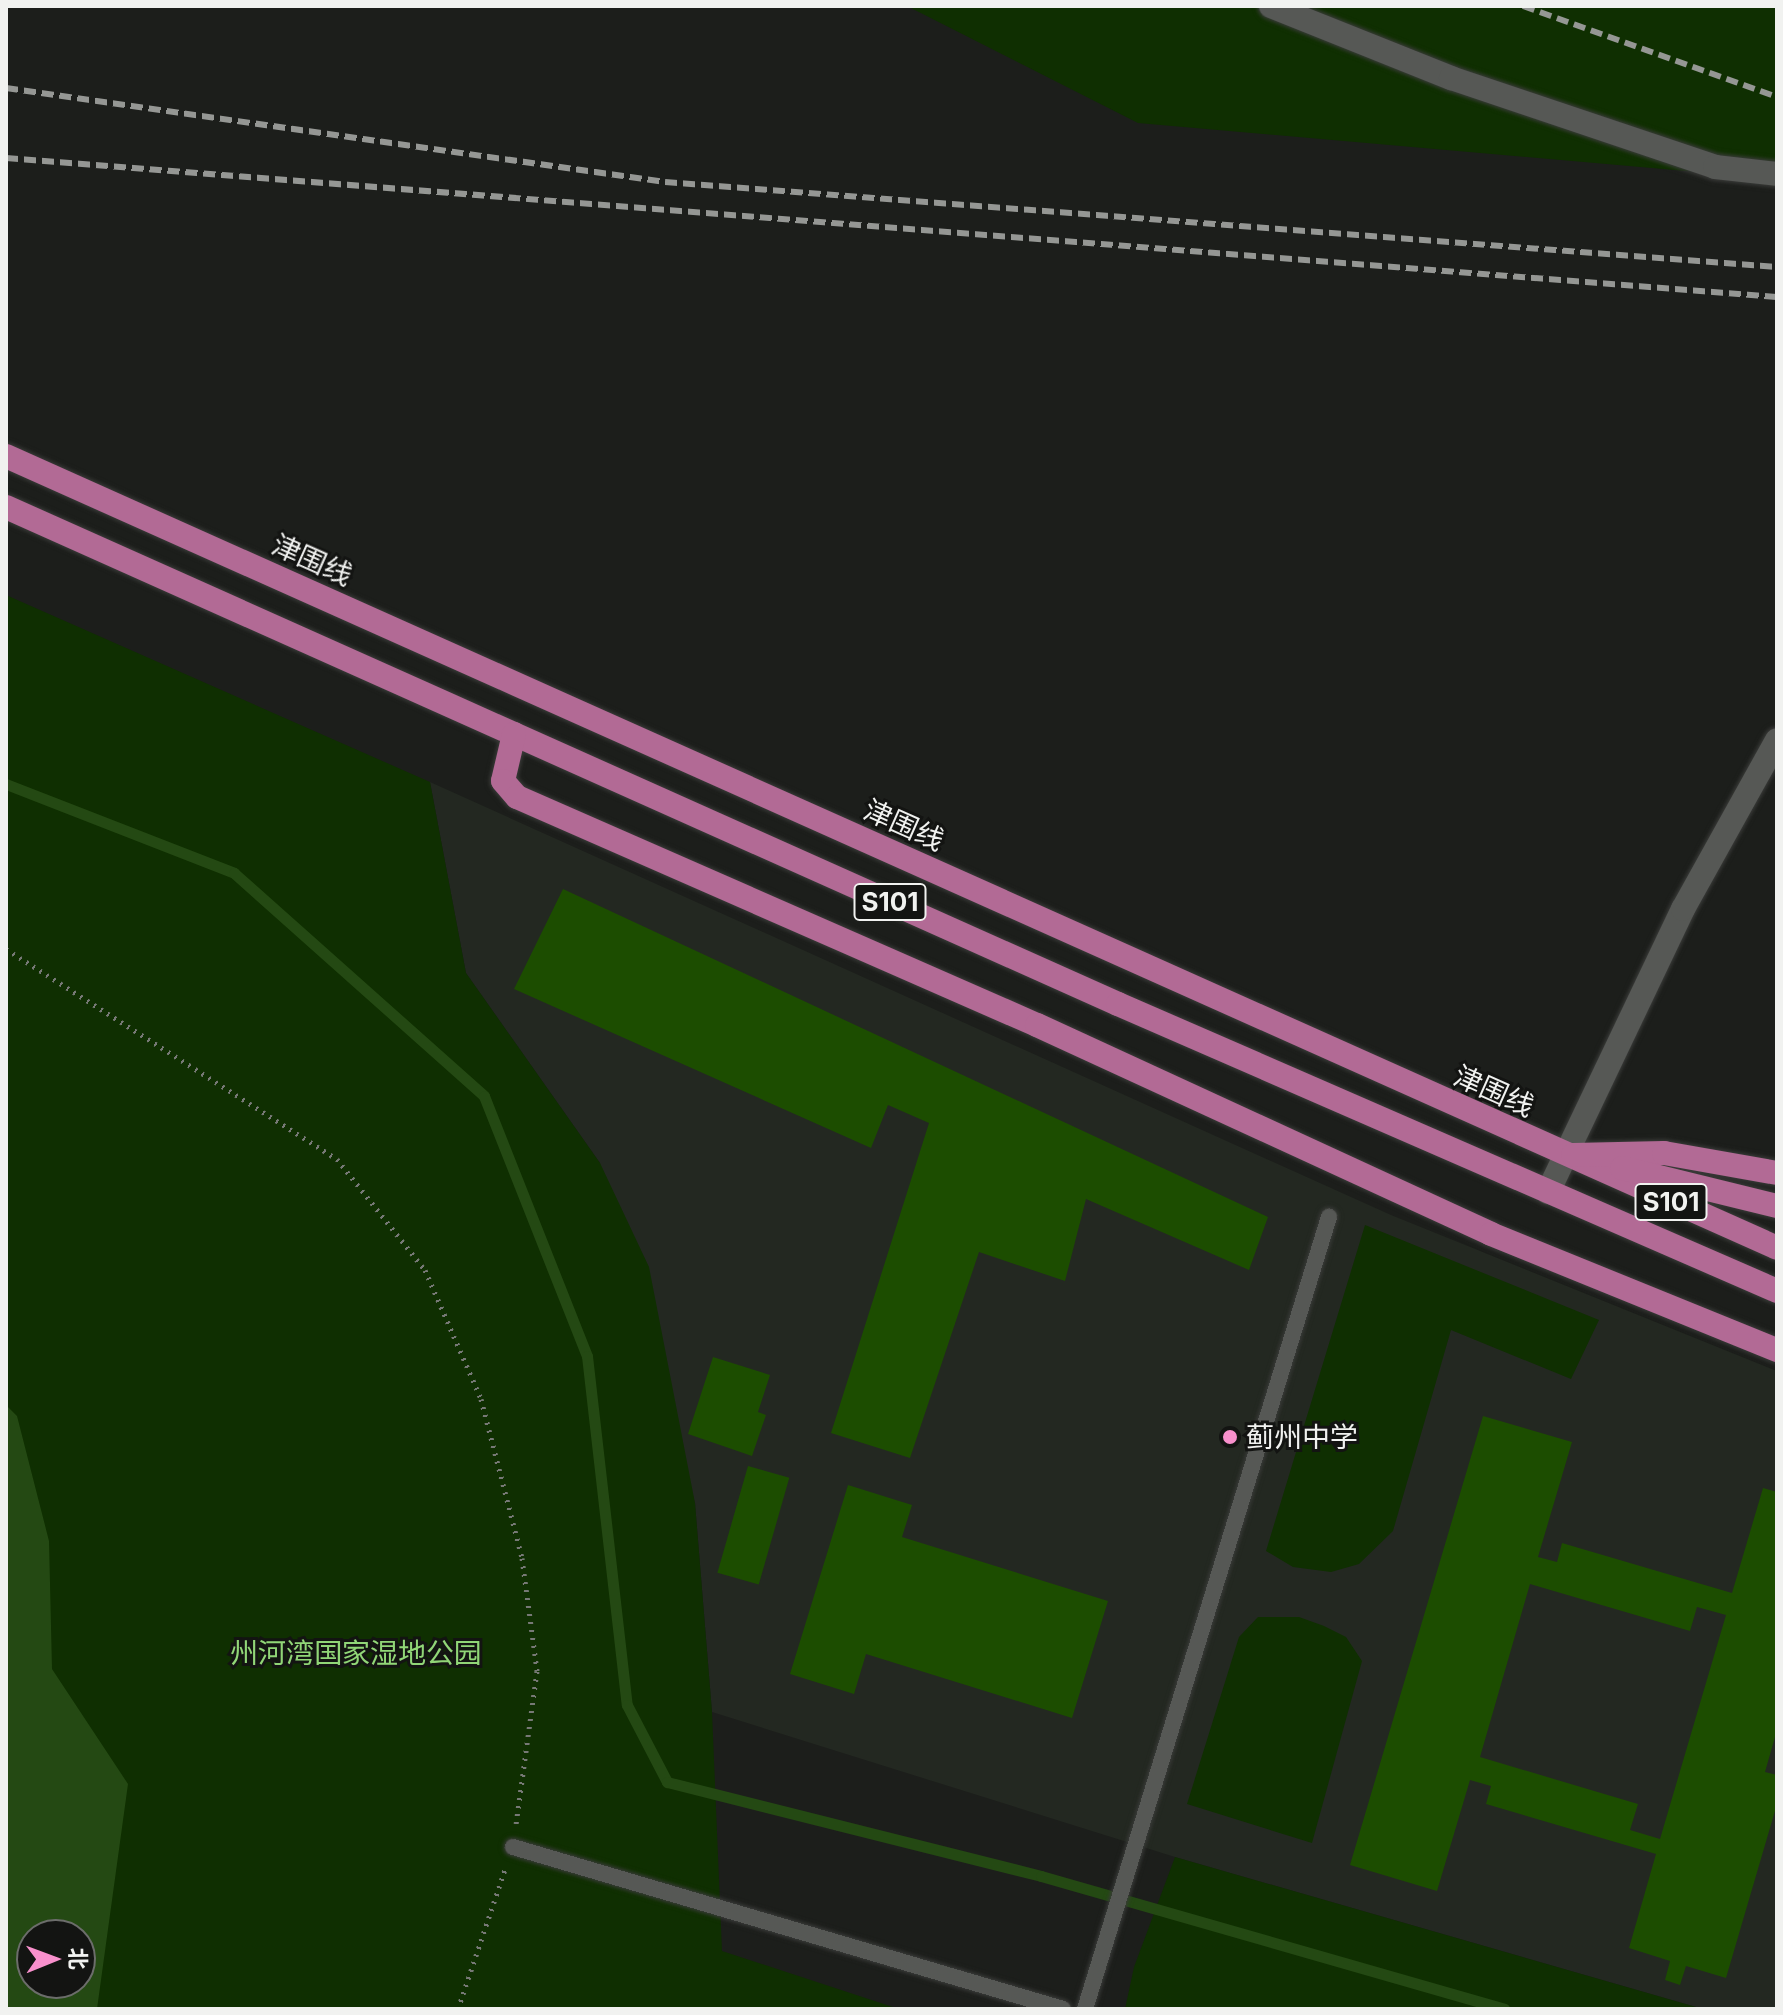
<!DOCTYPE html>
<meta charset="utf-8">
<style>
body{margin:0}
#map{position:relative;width:1783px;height:2015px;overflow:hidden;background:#1c1e1b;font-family:Inter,"Noto Sans SC",sans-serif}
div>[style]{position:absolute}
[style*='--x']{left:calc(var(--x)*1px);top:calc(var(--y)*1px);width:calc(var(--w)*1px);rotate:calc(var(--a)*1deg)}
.built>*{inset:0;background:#232821}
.green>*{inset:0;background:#0f2f01}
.water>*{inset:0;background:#244913}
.stream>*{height:11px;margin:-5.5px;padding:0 5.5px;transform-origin:5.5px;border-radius:5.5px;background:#244913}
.building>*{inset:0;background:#1c4d00;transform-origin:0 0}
.path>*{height:5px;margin-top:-2.5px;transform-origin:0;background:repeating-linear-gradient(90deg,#777976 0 2px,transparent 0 8px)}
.roads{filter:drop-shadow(0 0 2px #3a3b39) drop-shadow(0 0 2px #3a3b39)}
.service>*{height:16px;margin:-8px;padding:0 8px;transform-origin:8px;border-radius:8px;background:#565855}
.minor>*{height:24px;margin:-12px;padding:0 12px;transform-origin:12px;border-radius:12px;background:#565855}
.primary>*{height:24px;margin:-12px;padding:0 12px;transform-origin:12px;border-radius:12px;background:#b26a95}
.rail>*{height:6px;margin-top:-3px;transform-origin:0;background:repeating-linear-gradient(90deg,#959794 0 12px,transparent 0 18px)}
.dots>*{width:22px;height:22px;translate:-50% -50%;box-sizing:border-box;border:4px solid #131412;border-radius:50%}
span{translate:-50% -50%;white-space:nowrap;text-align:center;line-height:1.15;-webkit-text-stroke:6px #131412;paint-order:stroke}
.shield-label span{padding:2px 6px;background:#131412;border:2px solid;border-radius:6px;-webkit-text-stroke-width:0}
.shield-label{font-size:26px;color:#f1f2f0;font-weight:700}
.street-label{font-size:28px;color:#f1f2f0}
.poi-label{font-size:28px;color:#f1f2f0}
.left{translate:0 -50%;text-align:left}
.park-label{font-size:28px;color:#91d677}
.frame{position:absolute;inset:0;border:8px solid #f1f2f0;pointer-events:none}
.north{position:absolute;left:16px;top:1919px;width:80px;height:80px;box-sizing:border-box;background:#131412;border:2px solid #6c6d6b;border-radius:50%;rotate:89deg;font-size:22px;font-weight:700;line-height:32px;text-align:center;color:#f1f2f0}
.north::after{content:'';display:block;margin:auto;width:28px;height:36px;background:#f890cc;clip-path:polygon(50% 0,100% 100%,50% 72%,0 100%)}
</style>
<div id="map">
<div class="built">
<i style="clip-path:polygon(430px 782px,1391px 1215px,1777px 1371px,1777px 2009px,1703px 2009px,1175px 1857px,712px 1712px,695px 1503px,600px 1163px,466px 973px)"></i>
</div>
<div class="green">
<i style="clip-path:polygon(907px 6px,1777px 6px,1777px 179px,1138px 123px)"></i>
<i style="clip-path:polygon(evenodd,6px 595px,430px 782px,466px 973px,600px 1163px,649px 1267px,695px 1503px,712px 1712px,722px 1951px,899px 2009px,6px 2009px,6px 595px,32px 1935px,80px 1935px,80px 1983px,32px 1983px,32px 1935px)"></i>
<i style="clip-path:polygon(1365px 1225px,1599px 1320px,1571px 1379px,1451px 1330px,1393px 1531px,1359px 1564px,1331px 1572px,1293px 1567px,1266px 1551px)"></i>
<i style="clip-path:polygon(1258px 1617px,1299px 1617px,1324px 1626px,1346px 1637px,1362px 1661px,1312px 1843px,1187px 1804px,1239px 1637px)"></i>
<i style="clip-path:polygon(1175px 1857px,1703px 2009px,1125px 2009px,1134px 1967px)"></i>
</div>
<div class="water">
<i style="clip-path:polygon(evenodd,6px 1405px,17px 1416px,49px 1541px,52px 1669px,128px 1784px,97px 2009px,6px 2009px,6px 1405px,32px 1935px,80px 1935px,80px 1983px,32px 1983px,32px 1935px)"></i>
</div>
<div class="stream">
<i style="--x:6;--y:784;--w:245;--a:21.3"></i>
<i style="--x:234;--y:873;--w:335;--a:41.7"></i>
<i style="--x:484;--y:1096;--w:280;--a:68.4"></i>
<i style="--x:587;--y:1356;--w:351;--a:83.5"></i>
<i style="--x:627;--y:1705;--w:87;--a:62.5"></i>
<i style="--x:667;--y:1782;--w:386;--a:14.1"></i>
<i style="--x:1041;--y:1876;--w:482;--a:16"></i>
</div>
<div class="building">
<i style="clip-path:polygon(563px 889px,1268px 1217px,1249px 1270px,1086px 1199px,1065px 1281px,979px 1252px,910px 1458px,831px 1433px,929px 1123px,888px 1105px,871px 1148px,514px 989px)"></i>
<i style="clip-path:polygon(713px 1357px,770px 1375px,758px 1412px,766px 1415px,752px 1456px,688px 1434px)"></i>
<i style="clip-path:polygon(evenodd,1483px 1416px,1572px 1442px,1538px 1557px,1557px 1562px,1562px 1543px,1732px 1593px,1763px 1488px,1777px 1492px,1777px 1730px,1765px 1772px,1777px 1775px,1777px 1804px,1726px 1978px,1686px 1966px,1680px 1985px,1665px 1980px,1670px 1961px,1629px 1948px,1656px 1854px,1486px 1804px,1491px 1786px,1470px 1780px,1437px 1891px,1350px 1865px,1483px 1416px,1530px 1584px,1690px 1631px,1697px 1607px,1726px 1615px,1660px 1839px,1630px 1830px,1638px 1804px,1480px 1757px,1530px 1584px)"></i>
<i style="left:748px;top:1466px;width:43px;height:111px;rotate:16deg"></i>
<i style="clip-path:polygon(848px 1485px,912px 1505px,902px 1537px,1108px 1601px,1072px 1718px,866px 1654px,854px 1694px,790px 1674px)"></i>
</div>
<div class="path">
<i style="--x:6;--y:949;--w:392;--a:32.4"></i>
<i style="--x:337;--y:1159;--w:142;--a:51.6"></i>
<i style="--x:425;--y:1270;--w:141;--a:66.5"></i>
<i style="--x:481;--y:1399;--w:164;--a:75.5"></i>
<i style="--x:522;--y:1558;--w:114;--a:82.4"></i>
<i style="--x:537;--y:1671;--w:154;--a:97.8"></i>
<i style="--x:458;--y:2009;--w:148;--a:-71.4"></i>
</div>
<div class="roads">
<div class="service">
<i style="--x:513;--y:1847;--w:573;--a:16.41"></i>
<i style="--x:1085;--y:2009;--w:829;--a:-72.88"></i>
</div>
<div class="minor">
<i style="--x:1271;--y:6;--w:194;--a:21.8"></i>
<i style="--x:1451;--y:78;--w:279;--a:18.6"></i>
<i style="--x:1715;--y:167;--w:62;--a:6.4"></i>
<i style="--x:1548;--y:1192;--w:314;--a:-64.5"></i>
<i style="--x:1683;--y:909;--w:193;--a:-60.9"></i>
</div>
<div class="primary">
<i style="--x:6;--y:456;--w:1940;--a:24.09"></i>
<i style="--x:6;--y:507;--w:1218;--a:24.08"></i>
<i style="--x:1118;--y:1004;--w:719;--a:23.53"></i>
<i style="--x:514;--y:734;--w:48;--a:103.2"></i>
<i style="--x:503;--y:781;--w:21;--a:49"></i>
<i style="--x:517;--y:797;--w:568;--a:23.68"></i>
<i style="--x:1037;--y:1025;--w:500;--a:24.7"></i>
<i style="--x:1491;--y:1234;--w:309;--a:22.1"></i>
<i style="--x:1573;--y:1155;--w:91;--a:-1.3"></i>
<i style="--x:1664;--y:1153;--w:115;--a:10"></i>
<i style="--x:1622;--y:1168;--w:160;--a:13.8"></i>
</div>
</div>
<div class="rail">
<i style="--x:1523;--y:6;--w:270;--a:19.7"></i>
<i style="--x:6;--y:88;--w:666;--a:8.12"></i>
<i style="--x:665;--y:182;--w:1115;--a:4.37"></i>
<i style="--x:6;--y:158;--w:1776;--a:4.49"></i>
</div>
<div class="dots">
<i style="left:1230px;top:1437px;background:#f890cc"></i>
</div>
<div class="shield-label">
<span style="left:890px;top:902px">S101</span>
<span style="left:1671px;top:1202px">S101</span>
</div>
<div class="street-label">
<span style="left:312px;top:560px;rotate:24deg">津围线</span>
<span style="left:904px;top:825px;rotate:24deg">津围线</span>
<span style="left:1494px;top:1091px;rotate:24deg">津围线</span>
</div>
<div class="poi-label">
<span class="left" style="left:1246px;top:1437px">蓟州中学</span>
</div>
<div class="park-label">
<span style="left:356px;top:1653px">州河湾国家湿地公园</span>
</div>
<div class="frame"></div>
<div class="north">北</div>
</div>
